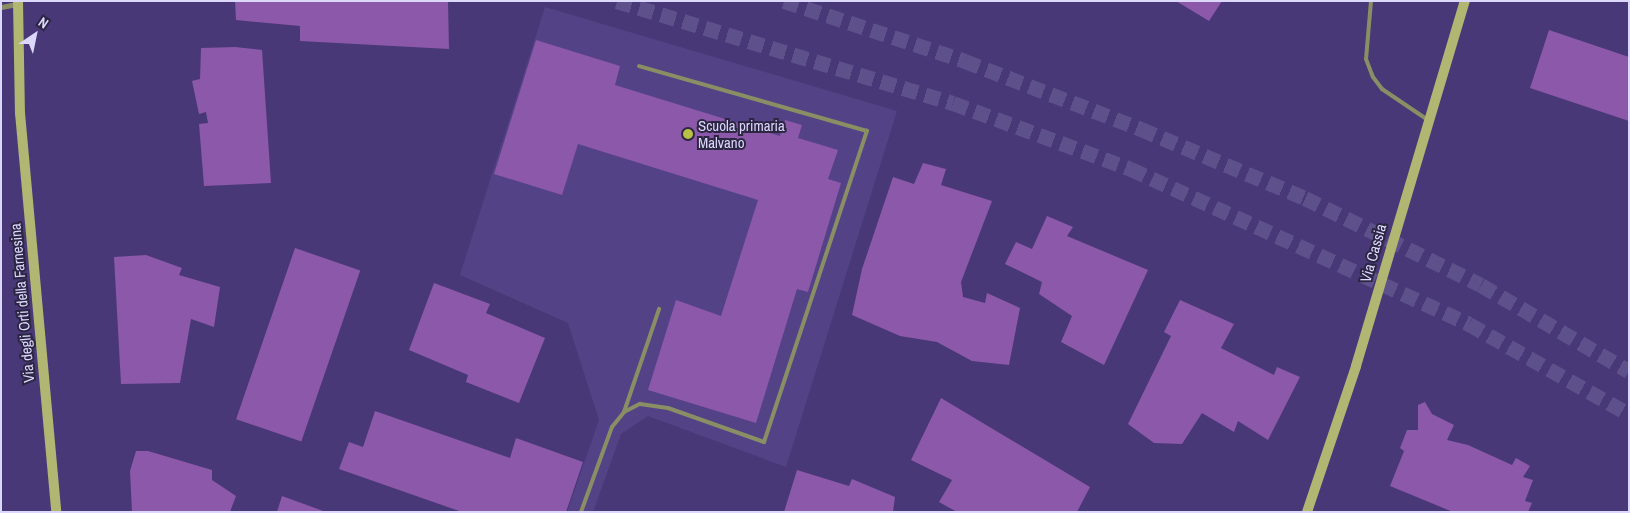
<!DOCTYPE html>
<style>
body{margin:0}
#map{position:relative;width:1630px;height:513px;overflow:hidden;background:#483877;font-family:"Archivo Narrow",sans-serif}
div>[style]{position:absolute}
[style*='--x']{left:calc(var(--x)*1px);top:calc(var(--y)*1px);width:calc(var(--w)*1px);rotate:calc(var(--a)*1deg)}
.built>*{inset:0;background:#544286}
.building>*{inset:0;background:#8c58a9;transform-origin:0 0}
.highway-tunnel>*{height:15px;margin-top:-7.5px;transform-origin:0;background:repeating-linear-gradient(90deg,#5e508b 0 15px,transparent 0 23px)}
.lane>*{height:4px;margin:-2px;padding:0 2px;transform-origin:2px;border-radius:2px;background:#8a8e64}
.street>*{height:5px;margin:-2.5px;padding:0 2.5px;transform-origin:2.5px;border-radius:2.5px;background:#8a8e64}
.secondary>*{height:10px;margin:-5px;padding:0 5px;transform-origin:5px;border-radius:5px;background:#b1b672}
.dots>*{width:14px;height:14px;translate:-50% -50%;box-sizing:border-box;border:2px solid #2c2643;border-radius:50%}
span{translate:-50% -50%;white-space:nowrap;text-align:center;line-height:1.15;-webkit-text-stroke:4px #2c2643;paint-order:stroke}
.poi-label{font-size:15px;color:#dcd7fc}
.left{translate:0 -50%;text-align:left}
.street-label{font-size:15px;color:#dcd7fc}
.frame{position:absolute;inset:0;border:2px solid #dcd7fc;pointer-events:none}
.north{position:absolute;left:10px;top:10px;width:50px;height:50px;-webkit-text-stroke:4px #2c2643;paint-order:stroke;rotate:34deg;font-size:14px;font-weight:700;line-height:20px;text-align:center;color:#dcd7fc}
.north::after{content:'';display:block;margin:auto;width:18px;height:22px;background:#dcd7fc;clip-path:polygon(50% 0,100% 100%,50% 72%,0 100%)}
</style>
<div id="map">
<div class="built">
<i style="clip-path:polygon(545px 7px,897px 111px,786px 467px,648px 416px,621px 434px,593px 512px,567px 512px,599px 420px,568px 323px,460px 275px)"></i>
</div>
<div class="building">
<i style="clip-path:polygon(235px 1px,448px 1px,449px 49px,300px 41px,300px 26px,236px 20px)"></i>
<i style="clip-path:polygon(1176px 1px,1222px 1px,1209px 21px)"></i>
<i style="clip-path:polygon(1549px 30px,1629px 57px,1629px 121px,1530px 88px)"></i>
<i style="clip-path:polygon(536px 40px,620px 66px,615px 85px,780px 136px,785px 120px,802px 125px,798px 138px,838px 150px,828px 179px,841px 183px,808px 292px,797px 289px,756px 423px,648px 390px,676px 300px,721px 316px,758px 200px,578px 144px,562px 195px,494px 174px)"></i>
<i style="clip-path:polygon(235px 47px,262px 50px,271px 183px,204px 186px,199px 124px,208px 123px,206px 112px,199px 114px,192px 81px,200px 79px,201px 48px)"></i>
<i style="clip-path:polygon(923px 163px,946px 169px,941px 185px,992px 201px,961px 282px,963px 297px,985px 303px,987px 293px,1020px 308px,1009px 365px,972px 361px,937px 342px,900px 336px,852px 315px,862px 269px,893px 177px,914px 184px)"></i>
<i style="clip-path:polygon(1047px 216px,1073px 227px,1067px 236px,1148px 270px,1104px 365px,1061px 342px,1072px 316px,1039px 294px,1042px 282px,1005px 264px,1016px 242px,1032px 249px)"></i>
<i style="left:295px;top:248px;width:69px;height:181px;rotate:19deg"></i>
<i style="clip-path:polygon(146px 255px,182px 268px,179px 275px,220px 287px,214px 327px,191px 319px,180px 383px,121px 384px,114px 257px)"></i>
<i style="clip-path:polygon(434px 283px,490px 304px,486px 313px,545px 338px,519px 403px,466px 382px,468px 375px,409px 350px)"></i>
<i style="clip-path:polygon(1180px 300px,1234px 324px,1221px 348px,1274px 375px,1277px 367px,1300px 377px,1268px 440px,1238px 421px,1234px 432px,1202px 413px,1182px 444px,1154px 443px,1128px 424px,1171px 336px,1164px 332px)"></i>
<i style="clip-path:polygon(941px 398px,1090px 487px,1077px 512px,957px 512px,939px 502px,952px 480px,911px 460px)"></i>
<i style="clip-path:polygon(1425px 402px,1432px 414px,1454px 425px,1447px 440px,1468px 445px,1512px 465px,1516px 458px,1530px 466px,1523px 477px,1533px 480px,1525px 501px,1532px 503px,1528px 512px,1453px 512px,1390px 486px,1404px 451px,1400px 448px,1407px 430px,1418px 430px,1418px 405px)"></i>
<i style="clip-path:polygon(375px 411px,510px 458px,516px 438px,583px 462px,566px 512px,462px 512px,339px 469px,349px 442px,363px 447px)"></i>
<i style="clip-path:polygon(136px 451px,148px 451px,212px 470px,212px 480px,236px 496px,230px 512px,132px 512px,130px 471px)"></i>
<i style="clip-path:polygon(797px 470px,849px 486px,852px 479px,895px 497px,893px 512px,784px 512px)"></i>
<i style="clip-path:polygon(282px 496px,326px 512px,277px 512px)"></i>
</div>
<div class="highway-tunnel">
<i style="--x:617;--y:1;--w:351;--a:16.9"></i>
<i style="--x:953;--y:103;--w:190;--a:20.3"></i>
<i style="--x:1131;--y:169;--w:372;--a:24.6"></i>
<i style="--x:1469;--y:324;--w:184;--a:29.4"></i>
<i style="--x:784;--y:1;--w:191;--a:18.3"></i>
<i style="--x:965;--y:61;--w:189;--a:21.1"></i>
<i style="--x:1141;--y:129;--w:178;--a:22.8"></i>
<i style="--x:1305;--y:198;--w:196;--a:26.3"></i>
<i style="--x:1481;--y:285;--w:171;--a:30.2"></i>
</div>
<div class="lane">
<i style="--x:1371;--y:1;--w:58;--a:94.9"></i>
<i style="--x:1366;--y:59;--w:19;--a:69"></i>
<i style="--x:1373;--y:77;--w:15;--a:53"></i>
<i style="--x:1382;--y:89;--w:55;--a:34"></i>
<i style="--x:624;--y:412;--w:109;--a:-71.2"></i>
<i style="--x:581;--y:512;--w:90;--a:-70"></i>
<i style="--x:612;--y:427;--w:19;--a:-51"></i>
<i style="--x:624;--y:412;--w:18;--a:-27"></i>
<i style="--x:640;--y:404;--w:28;--a:8"></i>
<i style="--x:668;--y:408;--w:102;--a:19.5"></i>
<i style="--x:764;--y:442;--w:328;--a:-71.7"></i>
<i style="--x:867;--y:131;--w:237;--a:-164.1"></i>
</div>
<div class="street">
<i style="--x:1;--y:7;--w:16;--a:-11"></i>
</div>
<div class="secondary">
<i style="--x:18;--y:1;--w:112;--a:89"></i>
<i style="--x:20;--y:113;--w:401;--a:84.8"></i>
<i style="--x:1307;--y:512;--w:154;--a:-71.4"></i>
<i style="--x:1356;--y:366;--w:381;--a:-73.4"></i>
</div>
<div class="dots">
<i style="left:688px;top:134px;background:#b9c046"></i>
</div>
<div class="poi-label">
<span class="left" style="left:698px;top:134px">Scuola primaria<br>Malvano</span>
</div>
<div class="street-label">
<span style="left:1373px;top:253px;rotate:-74deg">Via Cassia</span>
<span style="left:22px;top:303px;rotate:-95deg">Via degli Orti della Farnesina</span>
</div>
<div class="frame"></div>
<div class="north">N</div>
</div>
